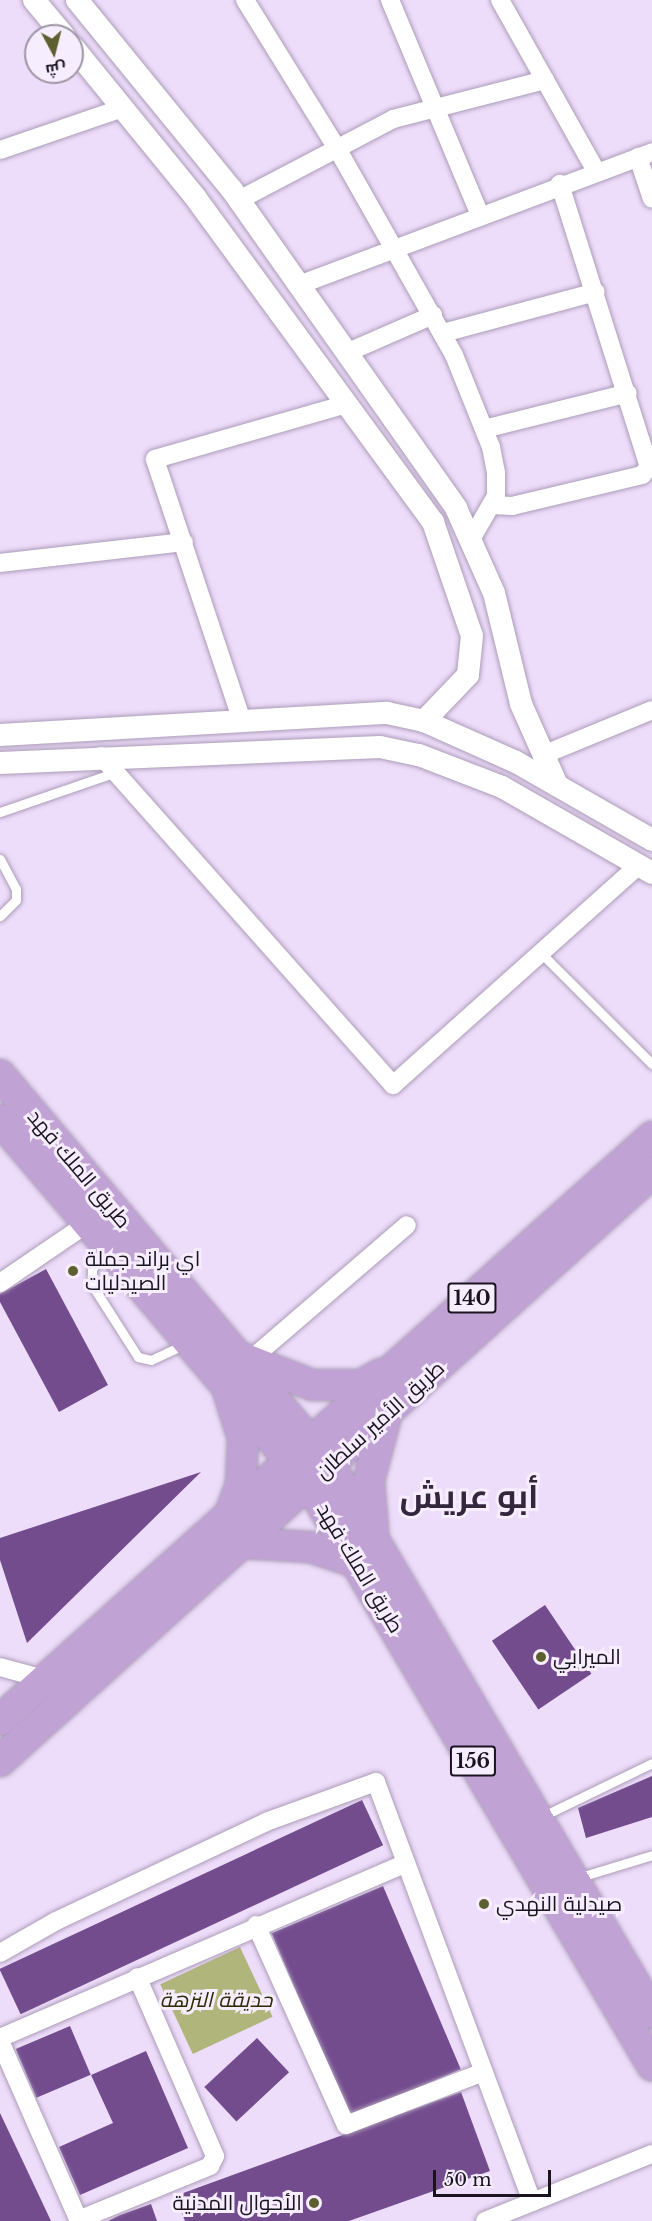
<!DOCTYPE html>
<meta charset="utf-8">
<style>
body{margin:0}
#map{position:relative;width:652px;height:2221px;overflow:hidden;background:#eddcfa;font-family:"Libre Baskerville",Cairo,serif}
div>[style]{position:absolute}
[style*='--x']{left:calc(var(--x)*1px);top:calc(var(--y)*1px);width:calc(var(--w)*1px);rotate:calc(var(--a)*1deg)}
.green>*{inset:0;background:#b0b67b;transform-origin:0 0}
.building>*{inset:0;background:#734c8e;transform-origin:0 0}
.roads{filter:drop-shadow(0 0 2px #ac9db8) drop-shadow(0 0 2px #ac9db8)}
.service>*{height:9px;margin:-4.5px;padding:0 4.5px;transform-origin:4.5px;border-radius:4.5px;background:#fff}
.minor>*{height:18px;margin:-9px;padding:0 9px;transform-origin:9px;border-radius:9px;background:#fff}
.tertiary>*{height:22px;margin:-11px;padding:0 11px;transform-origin:11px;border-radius:11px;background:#fff}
.trunk>*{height:30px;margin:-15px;padding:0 15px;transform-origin:15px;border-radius:15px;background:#c0a3d4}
.dots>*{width:16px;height:16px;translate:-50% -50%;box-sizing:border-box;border:3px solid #f6edfe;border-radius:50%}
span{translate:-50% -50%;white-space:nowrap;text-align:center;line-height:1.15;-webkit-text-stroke:6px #f6edfe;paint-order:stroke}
.shield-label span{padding:2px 4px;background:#f6edfe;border:2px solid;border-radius:4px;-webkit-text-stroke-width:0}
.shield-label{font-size:20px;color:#1a141f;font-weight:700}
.street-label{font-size:21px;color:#1a141f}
.poi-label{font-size:21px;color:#1a141f}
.left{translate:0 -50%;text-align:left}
.right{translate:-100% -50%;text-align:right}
.park-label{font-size:21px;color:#2b2d07;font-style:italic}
.town-label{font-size:33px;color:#33263d;font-weight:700}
.north{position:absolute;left:24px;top:24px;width:60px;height:60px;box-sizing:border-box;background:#f6edfe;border:2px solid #9e96a5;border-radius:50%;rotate:173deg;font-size:16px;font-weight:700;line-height:24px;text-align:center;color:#1a141f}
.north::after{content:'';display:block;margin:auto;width:21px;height:27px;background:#5c602e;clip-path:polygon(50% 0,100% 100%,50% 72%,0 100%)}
.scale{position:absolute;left:433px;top:2170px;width:118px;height:27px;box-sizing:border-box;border:3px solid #1a141f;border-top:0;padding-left:8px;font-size:18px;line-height:21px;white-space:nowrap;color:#1a141f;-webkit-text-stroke:4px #f6edfe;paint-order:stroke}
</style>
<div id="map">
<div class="green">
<i style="left:240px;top:1947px;width:77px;height:88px;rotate:65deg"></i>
</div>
<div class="building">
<i style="clip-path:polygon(46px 1269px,108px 1385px,59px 1412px,0 1302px,0 1294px)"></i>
<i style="clip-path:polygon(201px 1472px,27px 1643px,0 1560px,0 1538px)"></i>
<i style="left:545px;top:1605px;width:83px;height:64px;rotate:56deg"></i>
<i style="clip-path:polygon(652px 1776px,652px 1817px,586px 1838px,578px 1808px)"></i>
<i style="left:362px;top:1800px;width:50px;height:400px;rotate:65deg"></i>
<i style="left:383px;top:1886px;width:199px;height:121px;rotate:67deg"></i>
<i style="left:70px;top:2026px;width:53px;height:59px;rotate:67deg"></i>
<i style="left:257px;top:2038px;width:47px;height:72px;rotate:47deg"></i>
<i style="clip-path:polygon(146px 2051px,188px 2148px,80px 2195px,59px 2147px,113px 2123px,91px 2075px)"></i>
<i style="clip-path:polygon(461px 2092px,490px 2171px,349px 2221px,185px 2221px,175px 2196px)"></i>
<i style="clip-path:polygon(0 2113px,18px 2151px,51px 2221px,0 2221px)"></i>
<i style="clip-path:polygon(151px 2204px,157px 2221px,108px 2221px,120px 2215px)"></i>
</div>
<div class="roads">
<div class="service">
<i style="--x:0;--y:812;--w:123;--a:-19"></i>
<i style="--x:0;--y:859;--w:34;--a:62"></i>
<i style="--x:16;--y:889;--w:11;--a:90"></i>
<i style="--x:16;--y:900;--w:23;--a:135"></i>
<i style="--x:541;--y:953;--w:157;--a:45"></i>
<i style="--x:105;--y:1251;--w:22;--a:126"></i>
<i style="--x:92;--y:1269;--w:16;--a:90"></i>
<i style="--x:92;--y:1285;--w:85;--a:57.4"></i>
<i style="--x:138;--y:1357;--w:13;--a:13"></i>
<i style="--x:151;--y:1360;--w:38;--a:-25"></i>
<i style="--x:541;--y:1817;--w:123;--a:-25.9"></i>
<i style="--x:577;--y:1878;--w:78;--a:-17"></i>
</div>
<div class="minor">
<i style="--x:245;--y:0;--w:176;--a:58.2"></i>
<i style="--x:338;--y:150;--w:236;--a:60.5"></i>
<i style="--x:454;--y:355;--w:99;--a:68.1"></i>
<i style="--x:491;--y:447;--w:26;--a:79"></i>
<i style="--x:496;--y:473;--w:23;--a:90"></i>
<i style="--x:496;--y:496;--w:52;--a:120"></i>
<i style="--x:390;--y:0;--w:233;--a:67.3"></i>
<i style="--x:500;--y:0;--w:196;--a:60.7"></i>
<i style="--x:0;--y:150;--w:130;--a:-18.9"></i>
<i style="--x:638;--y:157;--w:44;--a:71.6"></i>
<i style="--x:239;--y:200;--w:174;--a:-27.7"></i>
<i style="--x:393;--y:119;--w:157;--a:-14.4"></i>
<i style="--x:299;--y:285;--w:377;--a:-20.6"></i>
<i style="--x:443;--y:333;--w:158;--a:-15"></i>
<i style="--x:346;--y:353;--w:95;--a:-23.6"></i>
<i style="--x:484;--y:429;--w:148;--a:-14"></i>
<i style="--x:492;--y:505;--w:20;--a:3"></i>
<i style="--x:512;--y:506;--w:134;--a:-13.4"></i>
<i style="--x:642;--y:475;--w:11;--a:-49"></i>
<i style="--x:649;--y:467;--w:297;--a:-107.5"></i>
<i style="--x:0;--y:563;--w:185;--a:-6.5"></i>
<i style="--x:242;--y:721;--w:276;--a:-108.4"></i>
<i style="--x:155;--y:459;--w:200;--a:-16"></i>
<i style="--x:543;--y:755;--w:118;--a:-22.4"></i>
<i style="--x:101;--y:756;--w:440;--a:48.4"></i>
<i style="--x:393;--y:1085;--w:330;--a:-41.8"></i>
<i style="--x:0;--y:1283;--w:107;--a:-34.3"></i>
<i style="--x:249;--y:1361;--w:208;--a:-40.7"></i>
<i style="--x:0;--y:1667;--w:46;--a:15.3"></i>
<i style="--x:256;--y:1925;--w:219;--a:65.8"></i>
<i style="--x:346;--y:2125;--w:147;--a:-21.1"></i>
<i style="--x:0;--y:1953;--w:64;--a:-29.7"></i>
<i style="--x:56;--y:1921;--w:232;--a:-25.2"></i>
<i style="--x:266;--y:1822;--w:117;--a:-20"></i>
<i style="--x:376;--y:1782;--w:448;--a:69.6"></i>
<i style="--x:0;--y:2038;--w:442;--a:-23.3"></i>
<i style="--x:0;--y:2041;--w:197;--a:66.3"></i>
<i style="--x:78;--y:2220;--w:143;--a:-22.2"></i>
<i style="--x:210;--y:2166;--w:11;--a:-63"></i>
<i style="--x:215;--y:2156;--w:195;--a:-113.5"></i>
<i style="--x:485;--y:2221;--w:180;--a:-21.9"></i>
</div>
<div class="tertiary">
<i style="--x:34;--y:0;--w:47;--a:50.2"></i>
<i style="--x:77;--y:0;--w:245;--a:50.8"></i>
<i style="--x:232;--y:190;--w:389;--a:54.8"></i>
<i style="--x:456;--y:508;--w:93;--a:65.9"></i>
<i style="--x:494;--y:593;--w:114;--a:76.3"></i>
<i style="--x:521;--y:704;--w:89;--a:66"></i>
<i style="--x:72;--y:46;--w:195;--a:50.8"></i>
<i style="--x:195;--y:197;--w:403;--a:53.8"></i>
<i style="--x:433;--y:522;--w:120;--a:71.1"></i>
<i style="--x:472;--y:636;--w:39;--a:96"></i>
<i style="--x:468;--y:675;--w:64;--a:133.7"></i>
<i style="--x:0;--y:735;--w:388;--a:-3.3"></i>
<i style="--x:387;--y:713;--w:38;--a:12"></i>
<i style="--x:424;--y:721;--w:101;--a:24"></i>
<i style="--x:516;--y:762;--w:157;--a:29.8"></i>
<i style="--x:0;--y:763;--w:380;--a:-2.4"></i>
<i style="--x:380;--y:747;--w:40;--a:12"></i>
<i style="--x:419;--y:755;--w:89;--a:21.1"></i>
<i style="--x:502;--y:787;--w:173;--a:29.8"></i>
</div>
<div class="trunk">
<i style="--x:0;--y:1075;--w:513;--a:49.82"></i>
<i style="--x:331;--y:1467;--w:633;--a:59.55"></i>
<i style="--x:0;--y:1120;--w:477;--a:49.6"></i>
<i style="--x:309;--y:1483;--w:676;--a:59.49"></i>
<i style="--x:245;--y:1359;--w:72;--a:21.2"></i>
<i style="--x:312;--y:1385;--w:49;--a:0"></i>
<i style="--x:361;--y:1385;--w:23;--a:-29"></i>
<i style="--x:229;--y:1394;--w:46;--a:72.3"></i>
<i style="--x:243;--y:1438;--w:46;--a:92.5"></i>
<i style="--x:241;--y:1484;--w:33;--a:110"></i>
<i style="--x:373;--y:1531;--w:51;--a:-94.5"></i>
<i style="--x:369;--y:1480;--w:62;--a:-75.1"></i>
<i style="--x:242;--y:1543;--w:68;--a:3.4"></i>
<i style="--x:310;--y:1547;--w:48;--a:18.1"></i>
<i style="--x:0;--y:1720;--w:875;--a:-41.8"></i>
<i style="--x:0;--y:1761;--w:878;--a:-42.05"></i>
</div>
</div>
<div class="dots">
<i style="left:73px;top:1271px;background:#5c602e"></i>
<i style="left:541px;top:1657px;background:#5c602e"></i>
<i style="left:484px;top:1904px;background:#5c602e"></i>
<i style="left:314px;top:2203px;background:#5c602e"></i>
</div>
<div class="shield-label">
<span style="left:472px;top:1298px">140</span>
<span style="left:473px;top:1761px">156</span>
</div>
<div class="street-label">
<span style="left:79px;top:1169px;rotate:50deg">طريق الملك فهد</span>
<span style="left:380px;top:1420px;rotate:-42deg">طريق الأمير سلطان</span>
<span style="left:360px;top:1568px;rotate:59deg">طريق الملك فهد</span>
</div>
<div class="poi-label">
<span class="left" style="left:85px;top:1271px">اي براند جملة<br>الصيدليات</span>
<span class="left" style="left:553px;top:1657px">الميرابي</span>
<span class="left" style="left:496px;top:1904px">صيدلية النهدي</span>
<span class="right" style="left:302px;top:2203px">الأحوال المدنية</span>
</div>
<div class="park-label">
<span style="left:216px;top:2000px">حديقة النزهة</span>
</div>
<div class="town-label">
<span style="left:469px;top:1497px">أبو عريش</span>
</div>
<div class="north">ش</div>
<div class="scale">50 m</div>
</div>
